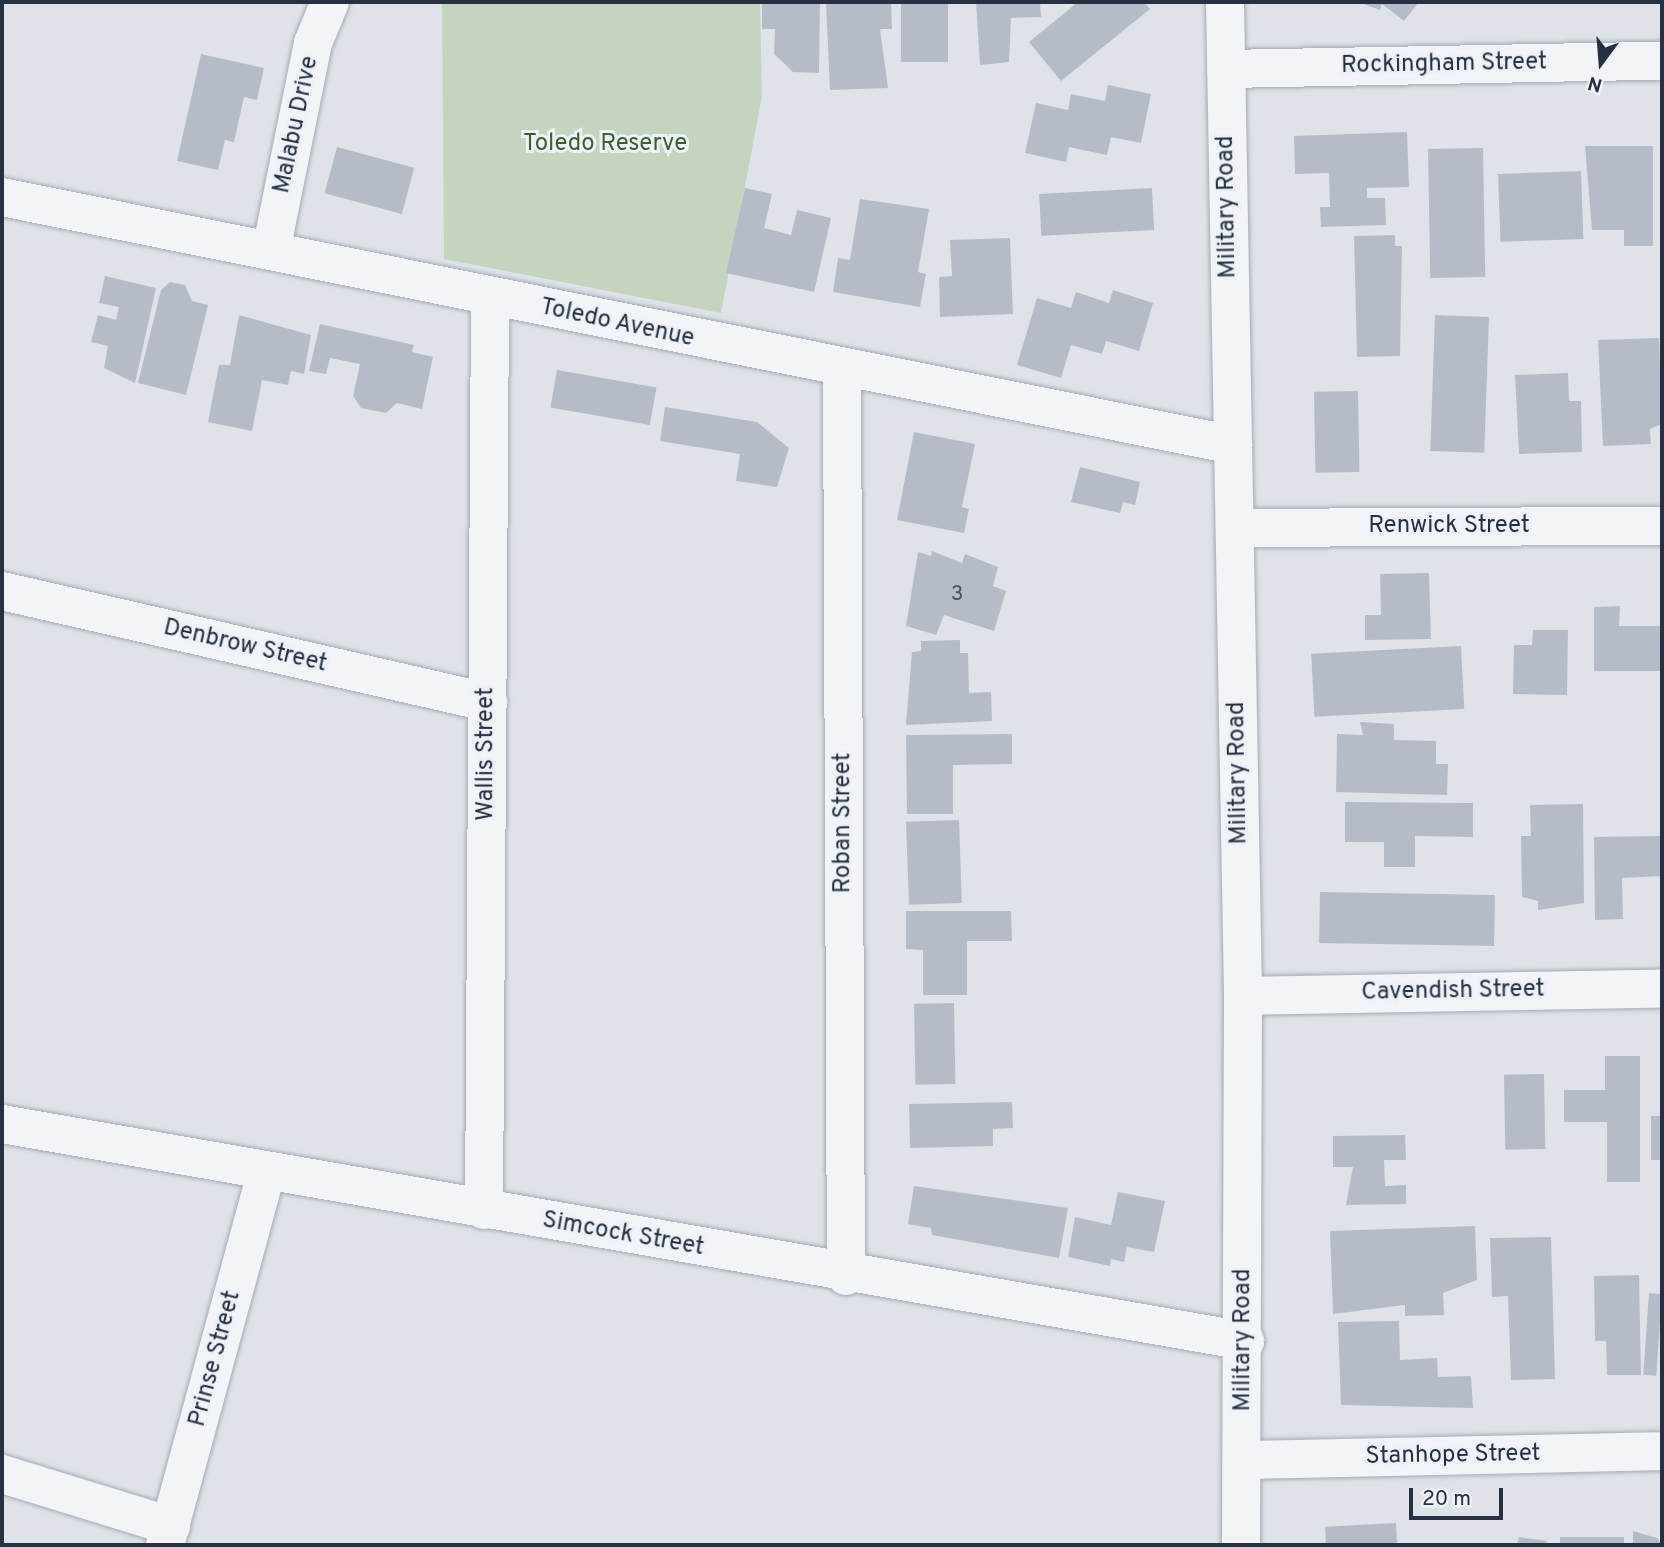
<!DOCTYPE html>
<style>
body{margin:0}
#map{position:relative;width:1664px;height:1547px;overflow:hidden;background:#dfe3e9;font-family:Overpass,sans-serif}
div>[style]{position:absolute}
[style*='--x']{left:calc(var(--x)*1px);top:calc(var(--y)*1px);width:calc(var(--w)*1px);rotate:calc(var(--a)*1deg)}
.green>*{inset:0;background:#c5d4bf}
.building>*{inset:0;background:#b6bcc7;transform-origin:0 0}
.roads{filter:drop-shadow(0 0 2px #a4aab4) drop-shadow(0 0 2px #a4aab4)}
.minor>*{height:38px;margin:-19px;padding:0 19px;transform-origin:19px;border-radius:19px;background:#f2f4f7}
span{translate:-50% -50%;white-space:nowrap;text-align:center;line-height:1.15;-webkit-text-stroke:6px #eef2f7;paint-order:stroke}
.number-label{font-size:21px;color:#4a5363}
.number-label span{-webkit-text-stroke-width:0}
.street-label{font-size:24px;color:#263042}
.park-label{font-size:24px;color:#3b5f32}
.frame{position:absolute;inset:0;border:4px solid #263042;pointer-events:none}
.north{position:absolute;left:1566px;top:28px;width:70px;height:70px;-webkit-text-stroke:5px #eef2f7;paint-order:stroke;rotate:196deg;font-size:19px;font-weight:700;line-height:28px;text-align:center;color:#263042}
.north::after{content:'';display:block;margin:auto;width:24px;height:32px;background:#263042;clip-path:polygon(50% 0,100% 100%,50% 72%,0 100%)}
.scale{position:absolute;left:1409px;top:1488px;width:94px;height:32px;box-sizing:border-box;border:4px solid #263042;border-top:0;padding-left:9px;font-size:21px;line-height:24px;white-space:nowrap;color:#263042;-webkit-text-stroke:5px #eef2f7;paint-order:stroke}
</style>
<div id="map">
<div class="green">
<i style="clip-path:polygon(442px 2px,760px 2px,762px 96px,721px 313px,444px 259px)"></i>
</div>
<div class="building">
<i style="clip-path:polygon(762px 2px,820px 2px,819px 73px,793px 72px,774px 54px,775px 29px,762px 29px)"></i>
<i style="clip-path:polygon(826px 2px,891px 2px,892px 29px,880px 29px,888px 88px,830px 90px)"></i>
<i style="left:901px;top:2px;width:47px;height:60px"></i>
<i style="clip-path:polygon(976px 2px,1040px 2px,1041px 17px,1011px 18px,1009px 62px,980px 65px)"></i>
<i style="clip-path:polygon(1078px 2px,1144px 2px,1150px 9px,1061px 81px,1029px 42px)"></i>
<i style="clip-path:polygon(1358px 2px,1417px 2px,1418px 3px,1404px 21px,1382px 4px,1380px 10px)"></i>
<i style="clip-path:polygon(201px 54px,264px 68px,257px 100px,244px 97px,234px 142px,225px 140px,218px 170px,177px 161px)"></i>
<i style="clip-path:polygon(1108px 85px,1151px 94px,1141px 143px,1111px 137px,1107px 155px,1069px 147px,1066px 162px,1025px 153px,1036px 103px,1068px 110px,1071px 94px,1105px 101px)"></i>
<i style="clip-path:polygon(1407px 132px,1409px 187px,1367px 188px,1367px 198px,1385px 198px,1386px 225px,1321px 227px,1320px 207px,1330px 207px,1329px 173px,1295px 174px,1294px 136px)"></i>
<i style="clip-path:polygon(1585px 146px,1653px 146px,1653px 246px,1624px 246px,1624px 230px,1592px 230px)"></i>
<i style="left:337px;top:147px;width:80px;height:48px;rotate:15deg"></i>
<i style="left:1483px;top:148px;width:129px;height:55px;rotate:89deg"></i>
<i style="left:1581px;top:171px;width:68px;height:83px;rotate:88deg"></i>
<i style="clip-path:polygon(745px 188px,772px 194px,764px 228px,791px 235px,797px 210px,831px 218px,814px 292px,726px 273px)"></i>
<i style="left:1152px;top:188px;width:42px;height:113px;rotate:87deg"></i>
<i style="clip-path:polygon(860px 199px,929px 209px,918px 272px,926px 274px,920px 307px,833px 292px,838px 258px,850px 260px)"></i>
<i style="clip-path:polygon(1395px 235px,1395px 246px,1402px 246px,1400px 356px,1357px 357px,1354px 236px)"></i>
<i style="clip-path:polygon(1010px 238px,1013px 314px,940px 317px,939px 277px,952px 276px,950px 240px)"></i>
<i style="clip-path:polygon(105px 276px,156px 288px,135px 383px,104px 368px,108px 346px,91px 342px,98px 315px,116px 320px,119px 307px,99px 303px)"></i>
<i style="clip-path:polygon(170px 282px,185px 285px,192px 301px,208px 305px,186px 395px,138px 383px,161px 290px)"></i>
<i style="clip-path:polygon(1113px 290px,1153px 303px,1139px 351px,1106px 341px,1102px 354px,1071px 345px,1061px 378px,1017px 365px,1037px 298px,1071px 308px,1076px 292px,1109px 303px)"></i>
<i style="clip-path:polygon(239px 315px,311px 335px,304px 374px,291px 371px,288px 385px,262px 380px,252px 431px,208px 422px,219px 365px,230px 365px)"></i>
<i style="left:1435px;top:315px;width:54px;height:136px;rotate:2deg"></i>
<i style="clip-path:polygon(320px 324px,414px 345px,412px 352px,433px 357px,422px 409px,397px 403px,386px 413px,361px 408px,353px 396px,360px 364px,330px 358px,326px 374px,309px 371px)"></i>
<i style="clip-path:polygon(1659px 338px,1662px 424px,1650px 429px,1651px 444px,1603px 446px,1598px 340px)"></i>
<i style="left:557px;top:370px;width:101px;height:38px;rotate:10deg"></i>
<i style="clip-path:polygon(1568px 373px,1569px 401px,1581px 401px,1582px 452px,1519px 454px,1515px 375px)"></i>
<i style="left:1358px;top:391px;width:81px;height:44px;rotate:89deg"></i>
<i style="clip-path:polygon(665px 407px,757px 422px,789px 448px,777px 487px,736px 481px,740px 454px,660px 441px)"></i>
<i style="clip-path:polygon(914px 432px,975px 444px,962px 507px,969px 509px,964px 533px,897px 520px)"></i>
<i style="clip-path:polygon(1080px 467px,1140px 482px,1135px 505px,1123px 502px,1120px 513px,1071px 502px)"></i>
<i style="clip-path:polygon(932px 551px,962px 563px,965px 554px,998px 567px,993px 586px,1006px 591px,994px 631px,944px 615px,936px 635px,906px 626px,918px 552px,931px 556px)"></i>
<i style="clip-path:polygon(1429px 573px,1431px 639px,1365px 640px,1365px 615px,1381px 615px,1380px 574px)"></i>
<i style="clip-path:polygon(1620px 606px,1619px 626px,1662px 626px,1662px 671px,1594px 671px,1594px 607px)"></i>
<i style="clip-path:polygon(1533px 630px,1568px 630px,1567px 695px,1513px 694px,1514px 645px,1532px 645px)"></i>
<i style="clip-path:polygon(960px 640px,960px 653px,968px 653px,969px 693px,991px 692px,992px 721px,906px 725px,912px 652px,921px 651px,921px 641px)"></i>
<i style="left:1461px;top:646px;width:63px;height:150px;rotate:87deg"></i>
<i style="clip-path:polygon(1360px 722px,1394px 724px,1394px 740px,1436px 741px,1436px 764px,1448px 764px,1447px 795px,1336px 792px,1337px 734px,1363px 735px)"></i>
<i style="clip-path:polygon(1012px 734px,1012px 764px,953px 765px,953px 814px,907px 814px,906px 735px)"></i>
<i style="clip-path:polygon(1345px 802px,1473px 803px,1473px 837px,1415px 836px,1415px 867px,1384px 867px,1384px 842px,1345px 842px)"></i>
<i style="clip-path:polygon(1583px 804px,1584px 903px,1538px 910px,1538px 901px,1522px 897px,1521px 836px,1531px 836px,1530px 805px)"></i>
<i style="left:959px;top:820px;width:83px;height:53px;rotate:88deg"></i>
<i style="clip-path:polygon(1661px 836px,1662px 876px,1622px 878px,1623px 919px,1595px 920px,1594px 837px)"></i>
<i style="left:1320px;top:892px;width:175px;height:51px;rotate:1deg"></i>
<i style="clip-path:polygon(906px 911px,1011px 911px,1012px 941px,967px 941px,967px 995px,923px 995px,923px 950px,906px 949px)"></i>
<i style="left:954px;top:1003px;width:81px;height:40px;rotate:89deg"></i>
<i style="clip-path:polygon(1605px 1056px,1640px 1056px,1640px 1182px,1607px 1182px,1607px 1122px,1564px 1122px,1564px 1090px,1605px 1090px)"></i>
<i style="left:1544px;top:1074px;width:75px;height:40px;rotate:89deg"></i>
<i style="clip-path:polygon(1012px 1102px,1013px 1128px,993px 1129px,993px 1146px,910px 1148px,909px 1104px)"></i>
<i style="left:1651px;top:1116px;width:11px;height:44px"></i>
<i style="clip-path:polygon(1405px 1135px,1406px 1160px,1384px 1160px,1385px 1186px,1406px 1185px,1406px 1204px,1346px 1205px,1353px 1167px,1333px 1167px,1333px 1136px)"></i>
<i style="clip-path:polygon(914px 1186px,1068px 1208px,1059px 1258px,932px 1235px,931px 1228px,908px 1224px)"></i>
<i style="clip-path:polygon(1118px 1192px,1165px 1201px,1154px 1252px,1127px 1247px,1124px 1262px,1111px 1259px,1110px 1266px,1068px 1257px,1075px 1217px,1111px 1225px)"></i>
<i style="clip-path:polygon(1475px 1226px,1477px 1280px,1443px 1293px,1444px 1315px,1405px 1316px,1405px 1305px,1333px 1314px,1330px 1231px)"></i>
<i style="clip-path:polygon(1551px 1237px,1555px 1379px,1511px 1380px,1508px 1296px,1492px 1297px,1490px 1238px)"></i>
<i style="clip-path:polygon(1639px 1275px,1641px 1375px,1607px 1375px,1606px 1341px,1595px 1341px,1594px 1276px)"></i>
<i style="left:1649px;top:1293px;width:13px;height:82px;rotate:4deg"></i>
<i style="clip-path:polygon(1399px 1321px,1400px 1360px,1437px 1358px,1438px 1377px,1471px 1376px,1473px 1408px,1341px 1405px,1338px 1322px)"></i>
<i style="left:1396px;top:1523px;width:22px;height:71px;rotate:87deg"></i>
<i style="clip-path:polygon(1633px 1531px,1657px 1538px,1662px 1545px,1633px 1545px)"></i>
<i style="clip-path:polygon(1519px 1537px,1547px 1541px,1546px 1545px,1517px 1545px)"></i>
<i style="left:1560px;top:1537px;width:64px;height:8px"></i>
</div>
<div class="roads">
<div class="minor">
<i style="--x:1225;--y:2;--w:994;--a:88.96"></i>
<i style="--x:1243;--y:996;--w:549;--a:90.21"></i>
<i style="--x:1226;--y:69;--w:436;--a:-1.1"></i>
<i style="--x:2;--y:197;--w:1256;--a:11.39"></i>
<i style="--x:271;--y:251;--w:212;--a:-78.6"></i>
<i style="--x:313;--y:43;--w:44;--a:-67.5"></i>
<i style="--x:842;--y:371;--w:905;--a:89.75"></i>
<i style="--x:1235;--y:528;--w:427;--a:-0.3"></i>
<i style="--x:2;--y:591;--w:499;--a:12.9"></i>
<i style="--x:1243;--y:996;--w:419;--a:-1"></i>
<i style="--x:2;--y:1124;--w:1262;--a:9.9"></i>
<i style="--x:484;--y:1210;--w:913;--a:-89.62"></i>
<i style="--x:1244;--y:1460;--w:418;--a:-1.2"></i>
<i style="--x:2;--y:1474;--w:177;--a:17.1"></i>
<i style="--x:165;--y:1545;--w:385;--a:-74.8"></i>
</div>
</div>
<div class="number-label">
<span style="left:957px;top:595px">3</span>
</div>
<div class="street-label">
<span style="left:1444px;top:65px;rotate:-1deg">Rockingham Street</span>
<span style="left:297px;top:125px;rotate:-78deg">Malabu Drive</span>
<span style="left:1228px;top:207px;rotate:-91deg">Military Road</span>
<span style="left:617px;top:324px;rotate:12deg">Toledo Avenue</span>
<span style="left:1449px;top:527px">Renwick Street</span>
<span style="left:245px;top:647px;rotate:13deg">Denbrow Street</span>
<span style="left:487px;top:754px;rotate:-90deg">Wallis Street</span>
<span style="left:1239px;top:773px;rotate:-91deg">Military Road</span>
<span style="left:844px;top:823px;rotate:-90deg">Roban Street</span>
<span style="left:1453px;top:992px;rotate:-1deg">Cavendish Street</span>
<span style="left:623px;top:1235px;rotate:10deg">Simcock Street</span>
<span style="left:1244px;top:1340px;rotate:-90deg">Military Road</span>
<span style="left:216px;top:1359px;rotate:-75deg">Prinse Street</span>
<span style="left:1453px;top:1456px;rotate:-1deg">Stanhope Street</span>
</div>
<div class="park-label">
<span style="left:605px;top:145px">Toledo Reserve</span>
</div>
<div class="frame"></div>
<div class="north">N</div>
<div class="scale">20 m</div>
</div>
